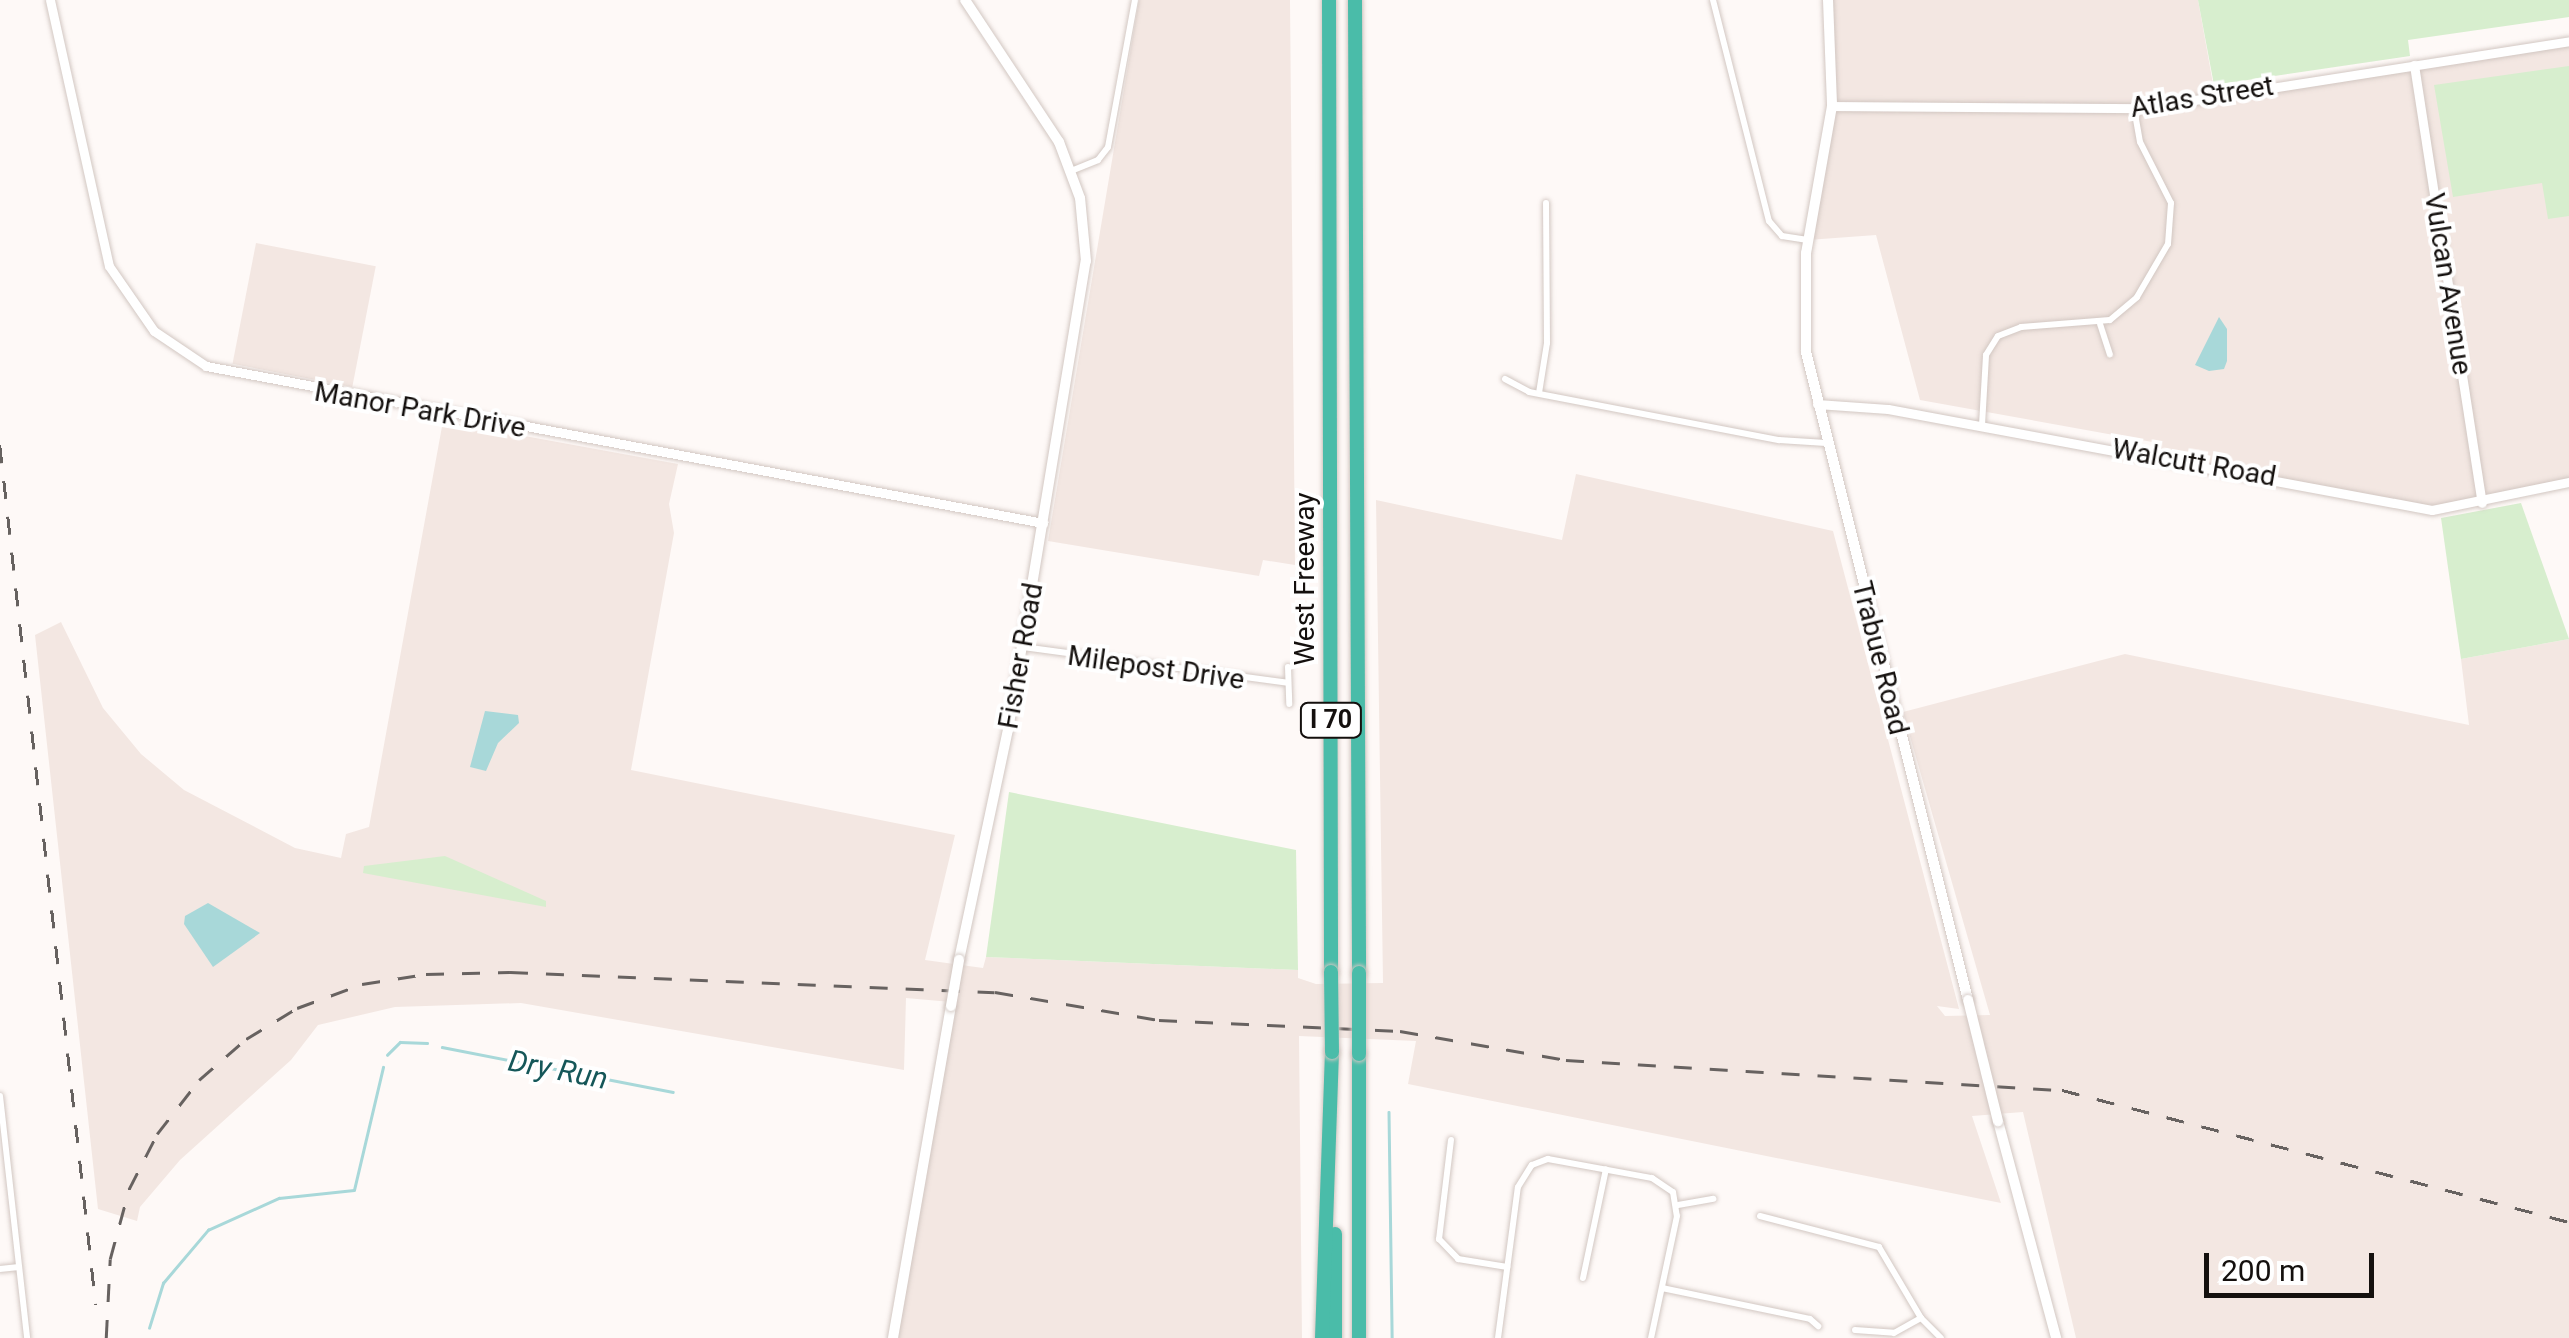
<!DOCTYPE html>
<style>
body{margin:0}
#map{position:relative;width:2569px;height:1338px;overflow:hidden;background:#fef9f7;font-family:Roboto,sans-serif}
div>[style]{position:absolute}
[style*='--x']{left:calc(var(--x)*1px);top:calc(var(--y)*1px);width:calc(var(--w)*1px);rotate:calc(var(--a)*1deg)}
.built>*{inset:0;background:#f3e7e2;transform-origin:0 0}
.green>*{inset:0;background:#d7eece}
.water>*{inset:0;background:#a8d8d9}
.stream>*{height:2.5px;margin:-1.25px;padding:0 1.25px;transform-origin:1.25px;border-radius:1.25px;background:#a8d8d9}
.roads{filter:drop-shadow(0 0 2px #d2c7c2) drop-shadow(0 0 2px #d2c7c2)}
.minor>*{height:6px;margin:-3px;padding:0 3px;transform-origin:3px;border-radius:3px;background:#fff}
.tertiary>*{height:9px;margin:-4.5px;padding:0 4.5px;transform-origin:4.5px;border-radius:4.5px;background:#fff}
.secondary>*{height:10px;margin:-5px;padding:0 5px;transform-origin:5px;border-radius:5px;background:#fff}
.motorway>*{height:14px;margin:-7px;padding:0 7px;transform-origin:7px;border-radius:7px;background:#4abca9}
.rail>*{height:2.5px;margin-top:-1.25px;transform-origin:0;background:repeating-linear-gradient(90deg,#676260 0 18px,transparent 0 36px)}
.bridges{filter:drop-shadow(0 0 2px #d2c7c2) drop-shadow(0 0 2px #d2c7c2)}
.secondary-bridge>*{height:10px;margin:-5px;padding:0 5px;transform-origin:5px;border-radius:5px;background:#fff}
.motorway-bridge>*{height:14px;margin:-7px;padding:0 7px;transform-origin:7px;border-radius:7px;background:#4abca9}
span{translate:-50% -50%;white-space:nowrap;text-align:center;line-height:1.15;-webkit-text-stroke:8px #fff;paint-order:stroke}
.shield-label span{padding:2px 8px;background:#fff;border:2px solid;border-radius:8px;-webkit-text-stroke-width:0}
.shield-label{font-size:25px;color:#14100e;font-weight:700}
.street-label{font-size:28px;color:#14100e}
.water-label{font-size:30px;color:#155759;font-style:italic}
.scale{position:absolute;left:2204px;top:1253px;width:170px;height:45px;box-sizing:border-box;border:5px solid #14100e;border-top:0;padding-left:12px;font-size:30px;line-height:35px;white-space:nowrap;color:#14100e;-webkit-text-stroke:8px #fff;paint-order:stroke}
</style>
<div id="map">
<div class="built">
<i style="clip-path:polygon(1139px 0,1290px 0,1295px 565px,1263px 560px,1259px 576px,1048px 541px)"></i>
<i style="clip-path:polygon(1828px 0,2198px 0,2215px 95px,2569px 41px,2569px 482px,2440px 511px,2155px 455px,2158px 443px,1920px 400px,1876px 235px,1808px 240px,1832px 106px)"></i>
<i style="left:256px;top:243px;width:122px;height:123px;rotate:11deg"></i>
<i style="clip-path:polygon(443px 421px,678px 464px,669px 504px,674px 533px,631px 770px,955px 835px,925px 960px,983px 968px,986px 957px,1298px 970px,1298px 978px,1316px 984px,1383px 983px,1376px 500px,1562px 540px,1576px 474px,1833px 531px,1959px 1009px,1937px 1006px,1945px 1016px,1990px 1015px,1903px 712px,2125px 654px,2469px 725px,2461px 659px,2569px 639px,2569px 1338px,2076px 1338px,2023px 1112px,1972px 1116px,2001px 1203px,1408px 1084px,1416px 1041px,1299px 1036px,1302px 1338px,893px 1338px,951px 1002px,906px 998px,904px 1070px,521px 1003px,395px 1007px,318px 1025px,291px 1060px,180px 1160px,140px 1207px,137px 1221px,98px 1209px,35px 635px,61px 622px,103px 708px,141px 754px,184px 790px,295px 848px,341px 858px,346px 834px,369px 827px)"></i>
</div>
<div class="green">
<i style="clip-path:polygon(2198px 0,2569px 0,2569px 17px,2408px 40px,2410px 56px,2214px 85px)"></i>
<i style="clip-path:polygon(2569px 66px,2569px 216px,2548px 219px,2542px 183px,2453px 197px,2434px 85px)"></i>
<i style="clip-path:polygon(2521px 503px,2569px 639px,2461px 659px,2441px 518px)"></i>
<i style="clip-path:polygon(1009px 792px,1296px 850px,1298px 970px,986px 957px)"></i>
<i style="clip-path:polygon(445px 856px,546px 901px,546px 907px,363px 873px,364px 866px)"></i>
</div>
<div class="water">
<i style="clip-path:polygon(2219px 317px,2227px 329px,2227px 361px,2224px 369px,2209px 371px,2195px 365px)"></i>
<i style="clip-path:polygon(485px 711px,518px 715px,519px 723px,498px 743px,486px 771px,470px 767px)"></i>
<i style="clip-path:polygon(208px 903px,260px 933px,213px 967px,184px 924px,185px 916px)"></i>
</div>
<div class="stream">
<i style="--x:442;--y:1047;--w:235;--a:11"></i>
<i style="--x:387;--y:1055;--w:18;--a:-45"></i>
<i style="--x:400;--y:1042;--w:27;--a:2"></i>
<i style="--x:1389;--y:1112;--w:226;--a:89.2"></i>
<i style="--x:149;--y:1328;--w:47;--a:-72.7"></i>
<i style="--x:163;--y:1283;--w:70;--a:-49.7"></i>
<i style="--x:208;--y:1230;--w:78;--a:-24.3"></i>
<i style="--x:279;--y:1198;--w:75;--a:-6.1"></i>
<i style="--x:354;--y:1190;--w:126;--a:-76.7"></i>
</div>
<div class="roads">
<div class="minor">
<i style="--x:1713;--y:0;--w:228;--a:75.8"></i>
<i style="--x:1769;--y:221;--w:20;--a:49"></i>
<i style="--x:1782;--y:236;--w:26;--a:9"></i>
<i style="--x:1071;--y:171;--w:29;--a:-22"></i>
<i style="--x:1098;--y:160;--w:16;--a:-52"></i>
<i style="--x:1108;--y:147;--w:149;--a:-79.6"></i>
<i style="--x:2100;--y:324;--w:32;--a:72"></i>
<i style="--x:1505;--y:379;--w:27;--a:28"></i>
<i style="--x:1529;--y:392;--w:255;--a:10.9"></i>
<i style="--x:1779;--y:440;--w:47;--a:3.7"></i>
<i style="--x:1539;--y:393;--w:51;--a:-80.9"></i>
<i style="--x:1547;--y:343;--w:140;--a:-90.4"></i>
<i style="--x:1982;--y:425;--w:70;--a:-86.7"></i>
<i style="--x:1986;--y:355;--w:22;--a:-58"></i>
<i style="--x:1998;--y:336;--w:25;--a:-21"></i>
<i style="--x:2021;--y:327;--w:89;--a:-4.5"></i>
<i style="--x:2110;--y:320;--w:35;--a:-40"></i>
<i style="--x:2137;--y:297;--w:61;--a:-59.7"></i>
<i style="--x:2168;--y:244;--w:41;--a:-85.8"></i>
<i style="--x:2171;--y:203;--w:68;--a:-116.9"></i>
<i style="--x:2140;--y:142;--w:34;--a:-100"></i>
<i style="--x:1023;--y:647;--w:267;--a:7.7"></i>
<i style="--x:1288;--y:667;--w:37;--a:88"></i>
<i style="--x:0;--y:1096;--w:244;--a:83.6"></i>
<i style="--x:1451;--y:1140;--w:100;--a:96.9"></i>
<i style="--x:1439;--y:1239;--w:28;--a:46"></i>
<i style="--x:1458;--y:1259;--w:50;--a:9.3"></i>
<i style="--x:1678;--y:1205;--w:36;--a:-10"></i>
<i style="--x:1760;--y:1216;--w:123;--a:14.6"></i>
<i style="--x:1879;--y:1247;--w:82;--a:59.4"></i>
<i style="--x:1921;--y:1318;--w:28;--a:45"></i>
<i style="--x:0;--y:1269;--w:19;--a:-6"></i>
<i style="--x:1583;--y:1278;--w:111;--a:-78.1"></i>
<i style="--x:1662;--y:1288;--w:151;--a:11.8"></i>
<i style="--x:1810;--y:1319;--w:11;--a:41"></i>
<i style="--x:1855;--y:1330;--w:39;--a:4"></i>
<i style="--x:1894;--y:1333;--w:31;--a:-29"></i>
<i style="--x:1498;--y:1338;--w:152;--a:-82.5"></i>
<i style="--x:1518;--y:1187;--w:26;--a:-58"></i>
<i style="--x:1532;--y:1165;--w:17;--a:-21"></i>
<i style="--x:1548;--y:1159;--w:106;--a:10.4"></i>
<i style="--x:1652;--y:1178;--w:25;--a:34"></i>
<i style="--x:1673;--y:1192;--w:24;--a:81"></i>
<i style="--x:1677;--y:1216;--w:125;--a:102"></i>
</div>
<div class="tertiary">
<i style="--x:50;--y:0;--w:272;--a:77.5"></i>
<i style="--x:109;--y:266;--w:79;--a:55.3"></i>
<i style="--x:154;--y:331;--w:63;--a:33.9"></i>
<i style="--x:206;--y:366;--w:852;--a:10.62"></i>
<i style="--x:2414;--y:65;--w:443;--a:81.2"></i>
<i style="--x:1832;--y:106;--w:311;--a:0.4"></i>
<i style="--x:2143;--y:108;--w:431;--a:-8.9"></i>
<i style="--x:1817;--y:404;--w:71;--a:4"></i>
<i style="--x:1888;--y:409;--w:553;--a:10.52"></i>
<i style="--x:2432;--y:510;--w:140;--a:-11.6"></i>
</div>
<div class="secondary">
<i style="--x:1828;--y:0;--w:106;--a:87.8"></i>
<i style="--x:1832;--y:106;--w:149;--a:100"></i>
<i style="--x:1806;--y:253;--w:99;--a:90"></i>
<i style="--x:1806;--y:352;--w:668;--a:75.96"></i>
<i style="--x:959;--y:960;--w:235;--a:-78"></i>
<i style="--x:1008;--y:730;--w:475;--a:-80.6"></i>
<i style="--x:1086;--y:261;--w:63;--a:-95.4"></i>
<i style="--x:1080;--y:198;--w:60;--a:-110.6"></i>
<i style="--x:1059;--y:142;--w:170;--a:-123.5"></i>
<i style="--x:1998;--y:1121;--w:225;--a:75"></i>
<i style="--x:893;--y:1338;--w:337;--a:-80.1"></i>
</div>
<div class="motorway">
<i style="--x:1329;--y:0;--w:972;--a:89.88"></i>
<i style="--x:1355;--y:0;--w:973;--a:89.76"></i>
<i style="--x:1359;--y:1054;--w:284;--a:90"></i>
<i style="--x:1335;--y:1234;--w:104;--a:90"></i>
<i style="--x:1322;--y:1338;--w:286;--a:-88"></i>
</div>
</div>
<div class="rail">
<i style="--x:0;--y:445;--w:865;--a:83.63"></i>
<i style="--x:106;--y:1338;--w:79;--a:-87.1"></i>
<i style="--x:110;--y:1259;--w:73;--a:-74.8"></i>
<i style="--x:129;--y:1189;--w:62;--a:-63"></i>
<i style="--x:157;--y:1134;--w:68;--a:-52.1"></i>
<i style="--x:199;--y:1080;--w:62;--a:-41.1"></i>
<i style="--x:246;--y:1039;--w:60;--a:-31.3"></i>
<i style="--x:297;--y:1008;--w:69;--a:-20.3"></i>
<i style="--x:362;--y:984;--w:65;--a:-8.9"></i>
<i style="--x:426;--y:974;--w:84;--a:-1.4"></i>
<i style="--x:510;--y:972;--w:485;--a:2.4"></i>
<i style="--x:995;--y:992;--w:166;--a:9.7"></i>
<i style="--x:1159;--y:1020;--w:241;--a:2.6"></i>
<i style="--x:1400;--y:1031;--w:169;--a:9.9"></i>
<i style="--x:1566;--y:1060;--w:497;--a:3.5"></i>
<i style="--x:2062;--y:1090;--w:524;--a:14.59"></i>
</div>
<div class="bridges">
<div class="secondary-bridge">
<i style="--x:1968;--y:1000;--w:125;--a:76.1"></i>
<i style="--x:951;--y:1006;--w:47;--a:-80.1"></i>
</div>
<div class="motorway-bridge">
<i style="--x:1331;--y:972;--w:80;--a:89.3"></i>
<i style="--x:1359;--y:1054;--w:81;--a:-90"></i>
</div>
</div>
<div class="shield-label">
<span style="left:1331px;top:720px">I 70</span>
</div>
<div class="street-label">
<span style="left:2202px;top:97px;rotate:-9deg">Atlas Street</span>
<span style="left:2448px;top:284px;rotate:81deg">Vulcan Avenue</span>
<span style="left:420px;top:410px;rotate:10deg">Manor Park Drive</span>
<span style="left:2194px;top:463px;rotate:10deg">Walcutt Road</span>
<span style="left:1305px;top:579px;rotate:-90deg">West Freeway</span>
<span style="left:1021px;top:656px;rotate:-80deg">Fisher Road</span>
<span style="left:1880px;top:658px;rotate:76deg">Trabue Road</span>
<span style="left:1156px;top:668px;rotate:8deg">Milepost Drive</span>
</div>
<div class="water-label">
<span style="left:558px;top:1070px;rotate:11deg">Dry Run</span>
</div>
<div class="scale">200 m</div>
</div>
